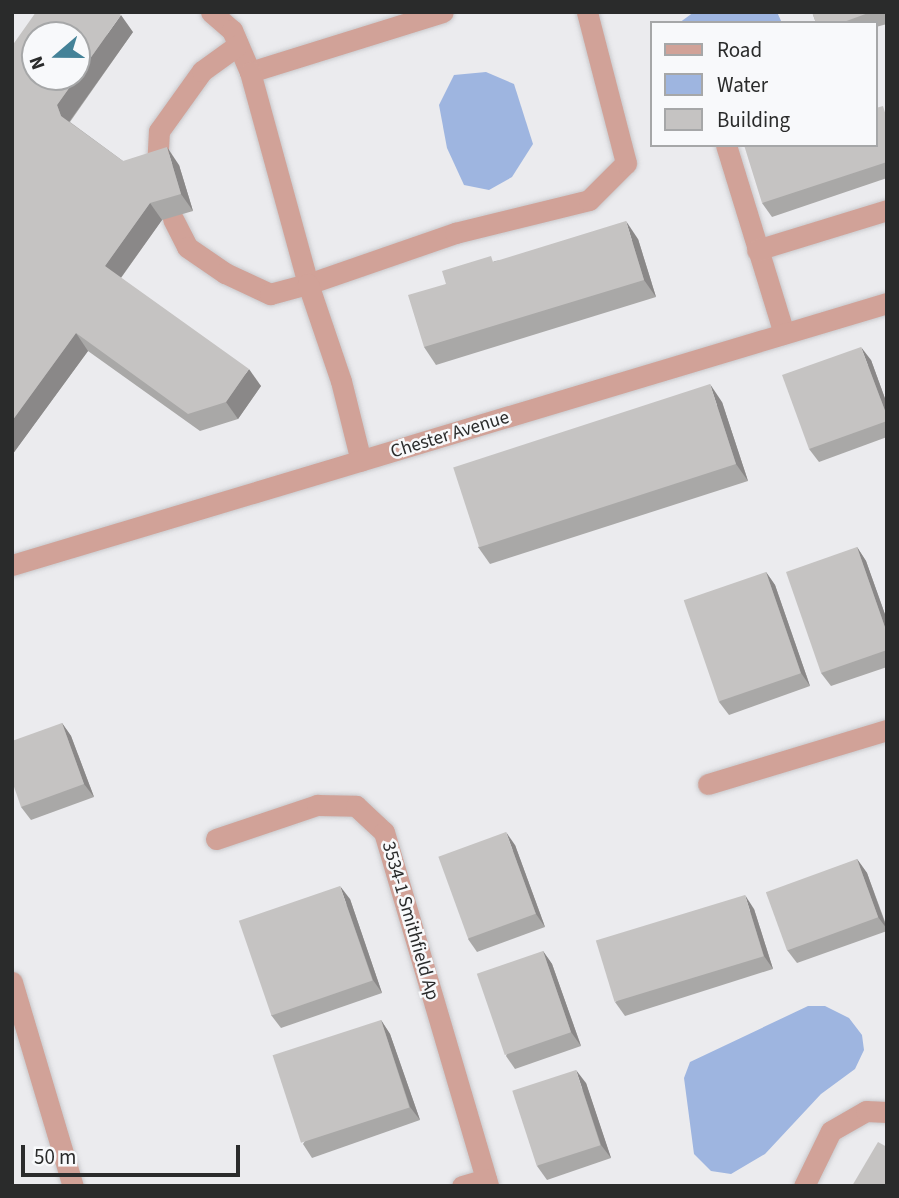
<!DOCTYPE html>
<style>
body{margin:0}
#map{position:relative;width:899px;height:1198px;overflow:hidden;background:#ebebee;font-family:"Source Sans 3",sans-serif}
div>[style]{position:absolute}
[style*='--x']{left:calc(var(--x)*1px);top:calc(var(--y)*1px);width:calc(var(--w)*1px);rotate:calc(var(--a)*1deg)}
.water>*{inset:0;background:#9eb5e0}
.roads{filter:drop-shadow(0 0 2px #c8c8cb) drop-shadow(0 0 2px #c8c8cb)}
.minor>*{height:21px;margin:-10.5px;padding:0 10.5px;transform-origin:10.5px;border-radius:10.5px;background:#d1a298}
.wall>*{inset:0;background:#a9a8a7}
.shaded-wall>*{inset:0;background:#8a8888}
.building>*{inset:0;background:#c5c3c2;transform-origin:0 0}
span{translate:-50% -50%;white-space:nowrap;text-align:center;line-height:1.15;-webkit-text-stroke:5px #f8f9fb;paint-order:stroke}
.street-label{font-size:19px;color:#2a2b2b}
.frame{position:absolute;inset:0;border:14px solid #2a2b2b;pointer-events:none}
.legend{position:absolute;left:650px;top:21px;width:228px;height:126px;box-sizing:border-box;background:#f8f9fb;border:2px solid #a6a7a8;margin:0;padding:9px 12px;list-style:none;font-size:21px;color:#2a2b2b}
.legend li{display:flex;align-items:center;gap:14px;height:35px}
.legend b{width:35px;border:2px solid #a6a7a8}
.north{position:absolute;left:21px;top:21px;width:70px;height:70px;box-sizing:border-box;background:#f8f9fb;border:2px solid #a6a7a8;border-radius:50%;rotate:250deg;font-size:19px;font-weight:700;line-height:28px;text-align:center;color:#2a2b2b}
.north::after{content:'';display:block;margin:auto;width:24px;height:32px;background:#448298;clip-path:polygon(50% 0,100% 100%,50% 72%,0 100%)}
.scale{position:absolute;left:21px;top:1145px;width:219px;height:32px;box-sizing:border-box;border:4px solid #2a2b2b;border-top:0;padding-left:9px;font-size:21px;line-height:24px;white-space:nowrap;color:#2a2b2b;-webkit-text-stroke:5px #f8f9fb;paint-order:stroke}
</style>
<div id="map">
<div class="water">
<i style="clip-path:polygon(694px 12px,777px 12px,782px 23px,679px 23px)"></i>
<i style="clip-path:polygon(486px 72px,514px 84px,533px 144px,512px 177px,489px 190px,464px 185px,447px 148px,439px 105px,454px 75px)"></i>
<i style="clip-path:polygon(808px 1006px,825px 1006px,849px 1018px,862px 1035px,864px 1050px,855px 1069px,821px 1094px,765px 1154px,731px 1174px,711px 1171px,694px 1154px,684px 1078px,690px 1062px)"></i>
</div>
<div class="roads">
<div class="minor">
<i style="--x:211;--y:12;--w:28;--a:41"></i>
<i style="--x:232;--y:30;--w:46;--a:66.8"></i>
<i style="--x:250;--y:72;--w:202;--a:-17.3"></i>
<i style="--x:250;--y:72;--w:220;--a:74.7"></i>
<i style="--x:308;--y:284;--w:156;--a:-19.1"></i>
<i style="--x:455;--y:233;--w:138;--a:-13.8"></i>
<i style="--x:589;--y:200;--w:52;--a:-45"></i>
<i style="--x:626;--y:163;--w:156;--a:-104.5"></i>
<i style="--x:726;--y:145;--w:197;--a:72.9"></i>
<i style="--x:157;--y:168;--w:37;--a:-87"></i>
<i style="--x:159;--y:131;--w:74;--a:-54.4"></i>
<i style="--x:202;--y:71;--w:44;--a:-35.8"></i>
<i style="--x:173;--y:219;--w:31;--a:63"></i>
<i style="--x:187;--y:247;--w:46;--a:34.4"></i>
<i style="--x:225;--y:273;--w:50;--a:25"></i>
<i style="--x:270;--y:294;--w:39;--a:-15"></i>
<i style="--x:308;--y:284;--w:102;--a:71.2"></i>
<i style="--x:341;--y:381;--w:82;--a:76"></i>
<i style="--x:757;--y:250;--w:136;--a:-17.1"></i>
<i style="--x:12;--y:565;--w:913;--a:-16.67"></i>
<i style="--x:708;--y:784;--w:187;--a:-16.8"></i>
<i style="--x:216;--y:839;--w:107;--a:-18.6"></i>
<i style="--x:317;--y:805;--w:39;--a:1"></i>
<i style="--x:356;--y:806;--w:38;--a:43"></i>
<i style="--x:384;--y:832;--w:369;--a:73.6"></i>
<i style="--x:12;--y:982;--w:213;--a:73.4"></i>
<i style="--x:462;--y:1186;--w:25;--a:-16"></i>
<i style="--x:804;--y:1186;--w:61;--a:-63.9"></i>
<i style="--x:831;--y:1131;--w:40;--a:-29.7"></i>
<i style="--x:866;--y:1111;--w:21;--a:3"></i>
</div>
</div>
<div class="wall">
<i style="clip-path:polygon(812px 12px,887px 12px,887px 24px,876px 27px,876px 23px,816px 23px)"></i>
<i style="clip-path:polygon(133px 32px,70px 122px,123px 161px,179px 165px,193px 211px,162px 220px,121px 278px,261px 386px,238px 419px,200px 431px,88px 351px,12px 455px,12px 46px)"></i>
<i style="clip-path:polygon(887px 112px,887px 178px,772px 217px,762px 203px)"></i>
<i style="clip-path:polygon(638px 239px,656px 297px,436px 365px,424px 347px,446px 284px,495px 261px)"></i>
<i style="clip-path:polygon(871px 360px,887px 404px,887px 437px,819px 462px,809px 449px)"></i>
<i style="clip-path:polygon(722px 402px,748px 481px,490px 564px,478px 547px)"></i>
<i style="clip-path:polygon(857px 547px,866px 561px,887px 620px,887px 667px,831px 686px,821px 673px)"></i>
<i style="clip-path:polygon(766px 572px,775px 585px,810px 686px,729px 715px,719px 702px)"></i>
<i style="clip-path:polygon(62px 723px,71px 736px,94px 797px,31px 820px,21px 807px)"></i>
<i style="clip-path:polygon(515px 845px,545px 927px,477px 952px,468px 939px)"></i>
<i style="clip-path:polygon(857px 859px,867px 873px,887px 927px,887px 931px,797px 963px,787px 950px)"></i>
<i style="clip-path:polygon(350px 899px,382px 993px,281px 1028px,271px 1015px)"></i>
<i style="clip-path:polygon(754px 909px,773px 969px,625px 1016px,615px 1002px)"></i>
<i style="clip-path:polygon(543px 951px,552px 964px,581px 1046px,515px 1069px,506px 1056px)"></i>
<i style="clip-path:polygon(381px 1020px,390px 1034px,420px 1120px,312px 1158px,303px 1144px)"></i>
<i style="clip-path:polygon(586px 1083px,611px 1158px,547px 1180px,537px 1166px)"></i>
</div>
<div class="shaded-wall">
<i style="clip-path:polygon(121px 15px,133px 32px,69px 122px,72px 133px,61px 116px,57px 105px)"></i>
<i style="clip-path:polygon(167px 147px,179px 165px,193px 211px,181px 194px)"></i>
<i style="clip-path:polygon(150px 203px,162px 220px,117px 283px,105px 266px)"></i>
<i style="clip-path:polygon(626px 221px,638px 239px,656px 297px,644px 280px)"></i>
<i style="clip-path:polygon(76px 333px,88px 351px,12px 455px,12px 421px)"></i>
<i style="clip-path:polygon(861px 347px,871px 360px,887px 404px,887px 416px)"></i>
<i style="clip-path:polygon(249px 369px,261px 386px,238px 419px,226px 402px)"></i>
<i style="clip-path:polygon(710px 384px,722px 402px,748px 481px,736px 464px)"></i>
<i style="clip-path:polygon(857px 547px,866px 561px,887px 620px,887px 633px)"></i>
<i style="clip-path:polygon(766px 572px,775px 585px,810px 686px,801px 673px)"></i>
<i style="clip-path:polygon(62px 723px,71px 736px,94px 797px,84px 784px)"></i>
<i style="clip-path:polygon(506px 832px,515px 845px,545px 927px,536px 914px)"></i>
<i style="clip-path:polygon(857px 859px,867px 873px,887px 929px,878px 917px)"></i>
<i style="clip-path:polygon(340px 886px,350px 899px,382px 993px,373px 980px)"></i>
<i style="clip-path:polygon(745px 895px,754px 909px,773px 969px,764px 956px)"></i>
<i style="clip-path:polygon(543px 951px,552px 964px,581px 1046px,571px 1032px)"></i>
<i style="clip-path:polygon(381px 1020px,390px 1034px,420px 1120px,410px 1107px)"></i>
<i style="clip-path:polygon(576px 1070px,586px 1083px,611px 1158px,601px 1145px)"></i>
</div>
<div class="building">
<i style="clip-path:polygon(36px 12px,117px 12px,121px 15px,77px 77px,77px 35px,35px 35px,35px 77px,77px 77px,57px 105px,61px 116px,123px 161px,167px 147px,181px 194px,150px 203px,105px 266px,249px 369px,226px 402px,188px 414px,76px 333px,12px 421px,12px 46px)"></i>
<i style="clip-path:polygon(812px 12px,871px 12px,841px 23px,816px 23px)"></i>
<i style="clip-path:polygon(883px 106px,887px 119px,887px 162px,762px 203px,744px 145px,876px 145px,876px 108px)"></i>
<i style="clip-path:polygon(626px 221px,644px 280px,424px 347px,408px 295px,446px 284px,442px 271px,491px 256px,493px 262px)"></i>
<i style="clip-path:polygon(861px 347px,887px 416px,887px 421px,809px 449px,782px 375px)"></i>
<i style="left:710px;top:384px;width:84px;height:270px;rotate:72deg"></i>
<i style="clip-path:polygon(857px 547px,887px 633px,887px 650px,821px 673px,786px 572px)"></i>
<i style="left:766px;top:572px;width:107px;height:87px;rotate:71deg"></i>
<i style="clip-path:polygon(62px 723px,84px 784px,21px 807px,12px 781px,12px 741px)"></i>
<i style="left:506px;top:832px;width:87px;height:72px;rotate:70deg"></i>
<i style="left:857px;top:859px;width:62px;height:97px;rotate:70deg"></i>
<i style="left:340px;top:886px;width:100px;height:107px;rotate:71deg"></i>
<i style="left:745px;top:895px;width:64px;height:156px;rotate:73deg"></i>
<i style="left:543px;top:951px;width:86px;height:70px;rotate:71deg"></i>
<i style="left:381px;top:1020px;width:92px;height:114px;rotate:72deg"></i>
<i style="left:576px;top:1070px;width:79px;height:67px;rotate:72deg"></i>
<i style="clip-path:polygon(878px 1142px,887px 1147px,887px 1186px,852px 1186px)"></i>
</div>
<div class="street-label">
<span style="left:450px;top:435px;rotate:-17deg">Chester Avenue</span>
<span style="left:410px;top:921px;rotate:74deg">3534-1 Smithfield Ap</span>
</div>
<div class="frame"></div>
<ul class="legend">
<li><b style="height:9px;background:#d1a298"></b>Road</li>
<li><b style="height:19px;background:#9eb5e0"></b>Water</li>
<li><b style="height:19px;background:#c5c3c2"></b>Building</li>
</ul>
<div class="north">N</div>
<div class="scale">50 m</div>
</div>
